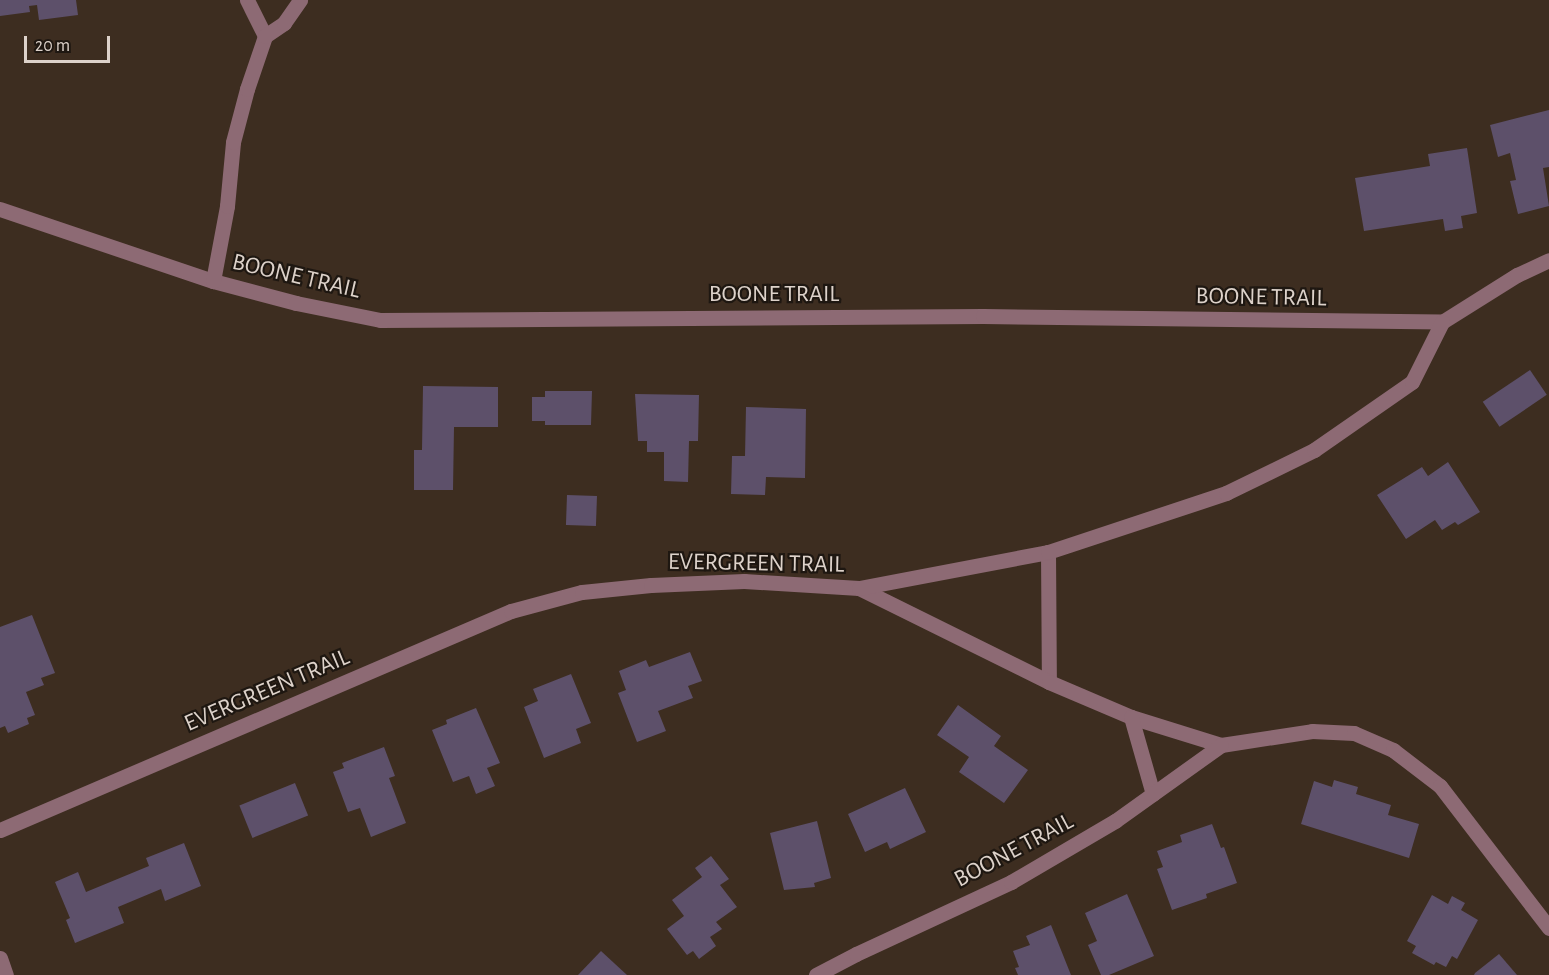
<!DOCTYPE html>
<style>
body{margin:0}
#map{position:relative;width:1549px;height:975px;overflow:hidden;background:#3d2d20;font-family:"Alegreya Sans",sans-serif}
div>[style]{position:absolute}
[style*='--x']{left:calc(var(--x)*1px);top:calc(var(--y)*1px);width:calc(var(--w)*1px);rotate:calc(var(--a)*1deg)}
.building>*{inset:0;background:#5d506a;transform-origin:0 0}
.minor>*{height:15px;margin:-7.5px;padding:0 7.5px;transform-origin:7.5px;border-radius:7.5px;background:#8d6a74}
span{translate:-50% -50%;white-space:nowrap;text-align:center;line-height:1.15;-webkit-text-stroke:4.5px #1e1711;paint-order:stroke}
.street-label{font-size:24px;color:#ddd2ca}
.scale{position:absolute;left:24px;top:36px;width:86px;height:27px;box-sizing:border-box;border:3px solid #ddd2ca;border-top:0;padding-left:8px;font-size:18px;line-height:21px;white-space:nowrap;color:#ddd2ca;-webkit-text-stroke:4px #1e1711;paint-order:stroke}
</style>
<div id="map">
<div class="building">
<i style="clip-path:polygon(0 0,76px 0,78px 15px,39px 20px,37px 5px,29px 6px,30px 12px,0 16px)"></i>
<i style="clip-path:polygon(1549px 110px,1549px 167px,1543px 168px,1549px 206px,1518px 214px,1510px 181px,1516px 180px,1510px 153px,1498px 157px,1490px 125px)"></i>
<i style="clip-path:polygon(1467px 148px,1477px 213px,1461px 216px,1463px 228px,1445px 231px,1443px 219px,1364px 231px,1355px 178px,1430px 166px,1428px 154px)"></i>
<i style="left:1530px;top:370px;width:30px;height:57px;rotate:56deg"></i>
<i style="clip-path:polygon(423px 386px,498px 387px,498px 427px,454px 427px,453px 490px,414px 490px,414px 450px,422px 450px)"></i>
<i style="clip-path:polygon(545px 391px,592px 391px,591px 425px,545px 425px,545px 421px,532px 421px,532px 397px,545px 397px)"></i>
<i style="clip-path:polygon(635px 394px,699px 395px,698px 441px,689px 441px,688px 482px,664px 481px,664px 452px,647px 452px,647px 441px,638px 441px)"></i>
<i style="clip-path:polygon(746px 407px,806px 409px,805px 478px,766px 477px,765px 495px,731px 494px,732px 456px,745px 456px)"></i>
<i style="clip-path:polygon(1448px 462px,1480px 512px,1458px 525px,1455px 522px,1442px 530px,1435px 520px,1406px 539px,1377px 495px,1422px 467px,1428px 476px)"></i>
<i style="left:567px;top:495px;width:30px;height:30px;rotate:2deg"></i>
<i style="clip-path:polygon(32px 615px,55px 673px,41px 678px,44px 685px,26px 692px,35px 715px,27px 718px,29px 724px,8px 733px,5px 726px,0 728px,0 627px)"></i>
<i style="clip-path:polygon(690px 652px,702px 681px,688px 686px,693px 698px,658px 711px,666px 731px,637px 742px,618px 693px,626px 690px,619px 671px,646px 660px,649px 667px)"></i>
<i style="clip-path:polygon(571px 674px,591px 723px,576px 729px,581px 743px,544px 758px,524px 707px,538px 701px,533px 689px)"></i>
<i style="clip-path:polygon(958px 705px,1001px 736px,994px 746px,1028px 770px,1004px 803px,959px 772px,969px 757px,937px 735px)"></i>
<i style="clip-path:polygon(476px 708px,500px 763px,487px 768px,495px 786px,476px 794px,469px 776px,453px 782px,432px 730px,447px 724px,446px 720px)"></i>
<i style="clip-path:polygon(384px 747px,395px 776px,389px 778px,406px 823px,371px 837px,360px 808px,348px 812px,333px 772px,344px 768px,342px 763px)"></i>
<i style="clip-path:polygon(1334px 780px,1358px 787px,1356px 794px,1391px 805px,1388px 815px,1419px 824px,1409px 858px,1301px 824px,1314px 781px,1332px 787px)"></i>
<i style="left:295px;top:783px;width:35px;height:60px;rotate:68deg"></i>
<i style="clip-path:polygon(905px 788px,926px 832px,890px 849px,887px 842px,865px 852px,848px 814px)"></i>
<i style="clip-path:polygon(817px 821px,831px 878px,814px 883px,815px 887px,784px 890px,770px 833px)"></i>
<i style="clip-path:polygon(1212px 824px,1221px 848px,1224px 847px,1237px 883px,1206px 894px,1207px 898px,1172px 910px,1157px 869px,1163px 867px,1157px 851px,1182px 842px,1180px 835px)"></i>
<i style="clip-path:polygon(184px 843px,201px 886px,165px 901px,161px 889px,118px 907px,124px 923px,75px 943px,66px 920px,70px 918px,55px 882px,78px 872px,86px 892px,149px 866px,146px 858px)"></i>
<i style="clip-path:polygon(711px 856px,729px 879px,720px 885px,737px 907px,716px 922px,722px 929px,710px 937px,716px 946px,699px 959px,693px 951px,687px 955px,667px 929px,684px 916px,672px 900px,702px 877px,695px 868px)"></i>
<i style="clip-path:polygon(1127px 894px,1154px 956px,1109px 975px,1101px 975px,1088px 945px,1097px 941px,1085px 913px)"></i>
<i style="clip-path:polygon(1432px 895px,1448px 904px,1452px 896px,1465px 903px,1461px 910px,1478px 920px,1457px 959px,1452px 956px,1446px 967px,1436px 962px,1434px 965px,1412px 953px,1416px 946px,1407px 941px)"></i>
<i style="clip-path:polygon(1051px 925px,1071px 975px,1018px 975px,1015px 968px,1019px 967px,1013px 951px,1030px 945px,1026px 936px)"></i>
<i style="clip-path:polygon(601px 951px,627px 975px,578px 975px)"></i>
<i style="clip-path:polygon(1499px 954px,1517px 975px,1474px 975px,1475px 973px)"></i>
</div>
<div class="minor">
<i style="--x:247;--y:0;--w:40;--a:63.4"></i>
<i style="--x:0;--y:209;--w:225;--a:18.7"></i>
<i style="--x:213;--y:281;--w:86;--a:14.8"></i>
<i style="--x:296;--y:303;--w:86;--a:11.4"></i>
<i style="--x:380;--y:320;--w:603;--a:-0.38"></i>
<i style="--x:983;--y:316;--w:459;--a:0.7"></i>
<i style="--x:1442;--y:322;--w:89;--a:-32.1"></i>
<i style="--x:1517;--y:275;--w:35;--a:-25"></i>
<i style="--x:213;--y:281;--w:76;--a:-79.4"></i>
<i style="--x:227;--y:206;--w:64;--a:-84.6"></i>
<i style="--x:233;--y:142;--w:55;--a:-75.2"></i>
<i style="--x:247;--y:89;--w:56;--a:-71.2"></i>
<i style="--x:265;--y:36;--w:23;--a:-34"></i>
<i style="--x:284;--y:23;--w:28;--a:-55"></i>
<i style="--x:1048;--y:552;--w:130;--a:89.6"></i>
<i style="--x:859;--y:588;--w:212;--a:26.3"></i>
<i style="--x:1049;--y:682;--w:89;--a:23.1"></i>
<i style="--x:1131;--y:717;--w:94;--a:17.3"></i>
<i style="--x:1221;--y:745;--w:92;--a:-8.7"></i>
<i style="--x:1312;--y:731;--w:42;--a:2.7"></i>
<i style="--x:1354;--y:733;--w:43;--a:23.6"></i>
<i style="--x:1393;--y:750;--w:59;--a:37.5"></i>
<i style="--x:1440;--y:786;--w:179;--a:52.5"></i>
<i style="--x:1131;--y:717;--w:80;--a:74.1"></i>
<i style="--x:0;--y:830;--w:556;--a:-23.2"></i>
<i style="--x:511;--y:611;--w:73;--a:-15"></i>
<i style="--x:582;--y:592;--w:69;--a:-5.8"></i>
<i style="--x:651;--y:585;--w:93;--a:-2.5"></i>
<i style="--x:744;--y:581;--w:115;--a:3.5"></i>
<i style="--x:859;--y:588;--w:192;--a:-10.8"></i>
<i style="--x:1048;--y:552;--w:188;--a:-18.3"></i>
<i style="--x:1226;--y:493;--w:98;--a:-26"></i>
<i style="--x:1314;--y:450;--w:119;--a:-34.8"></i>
<i style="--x:1412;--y:382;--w:67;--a:-63.4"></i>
<i style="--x:0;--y:958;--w:18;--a:71"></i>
<i style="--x:816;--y:975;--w:45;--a:-27.7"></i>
<i style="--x:856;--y:954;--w:171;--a:-24.9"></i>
<i style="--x:1011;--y:882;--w:121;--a:-30.4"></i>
<i style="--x:1115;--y:821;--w:130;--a:-35.6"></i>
</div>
<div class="street-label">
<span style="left:296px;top:277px;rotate:13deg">BOONE TRAIL</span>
<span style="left:774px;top:295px">BOONE TRAIL</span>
<span style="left:1261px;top:298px;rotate:1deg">BOONE TRAIL</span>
<span style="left:756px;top:564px;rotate:1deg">EVERGREEN TRAIL</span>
<span style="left:267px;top:691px;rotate:-23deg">EVERGREEN TRAIL</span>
<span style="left:1014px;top:851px;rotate:-28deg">BOONE TRAIL</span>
</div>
<div class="scale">20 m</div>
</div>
